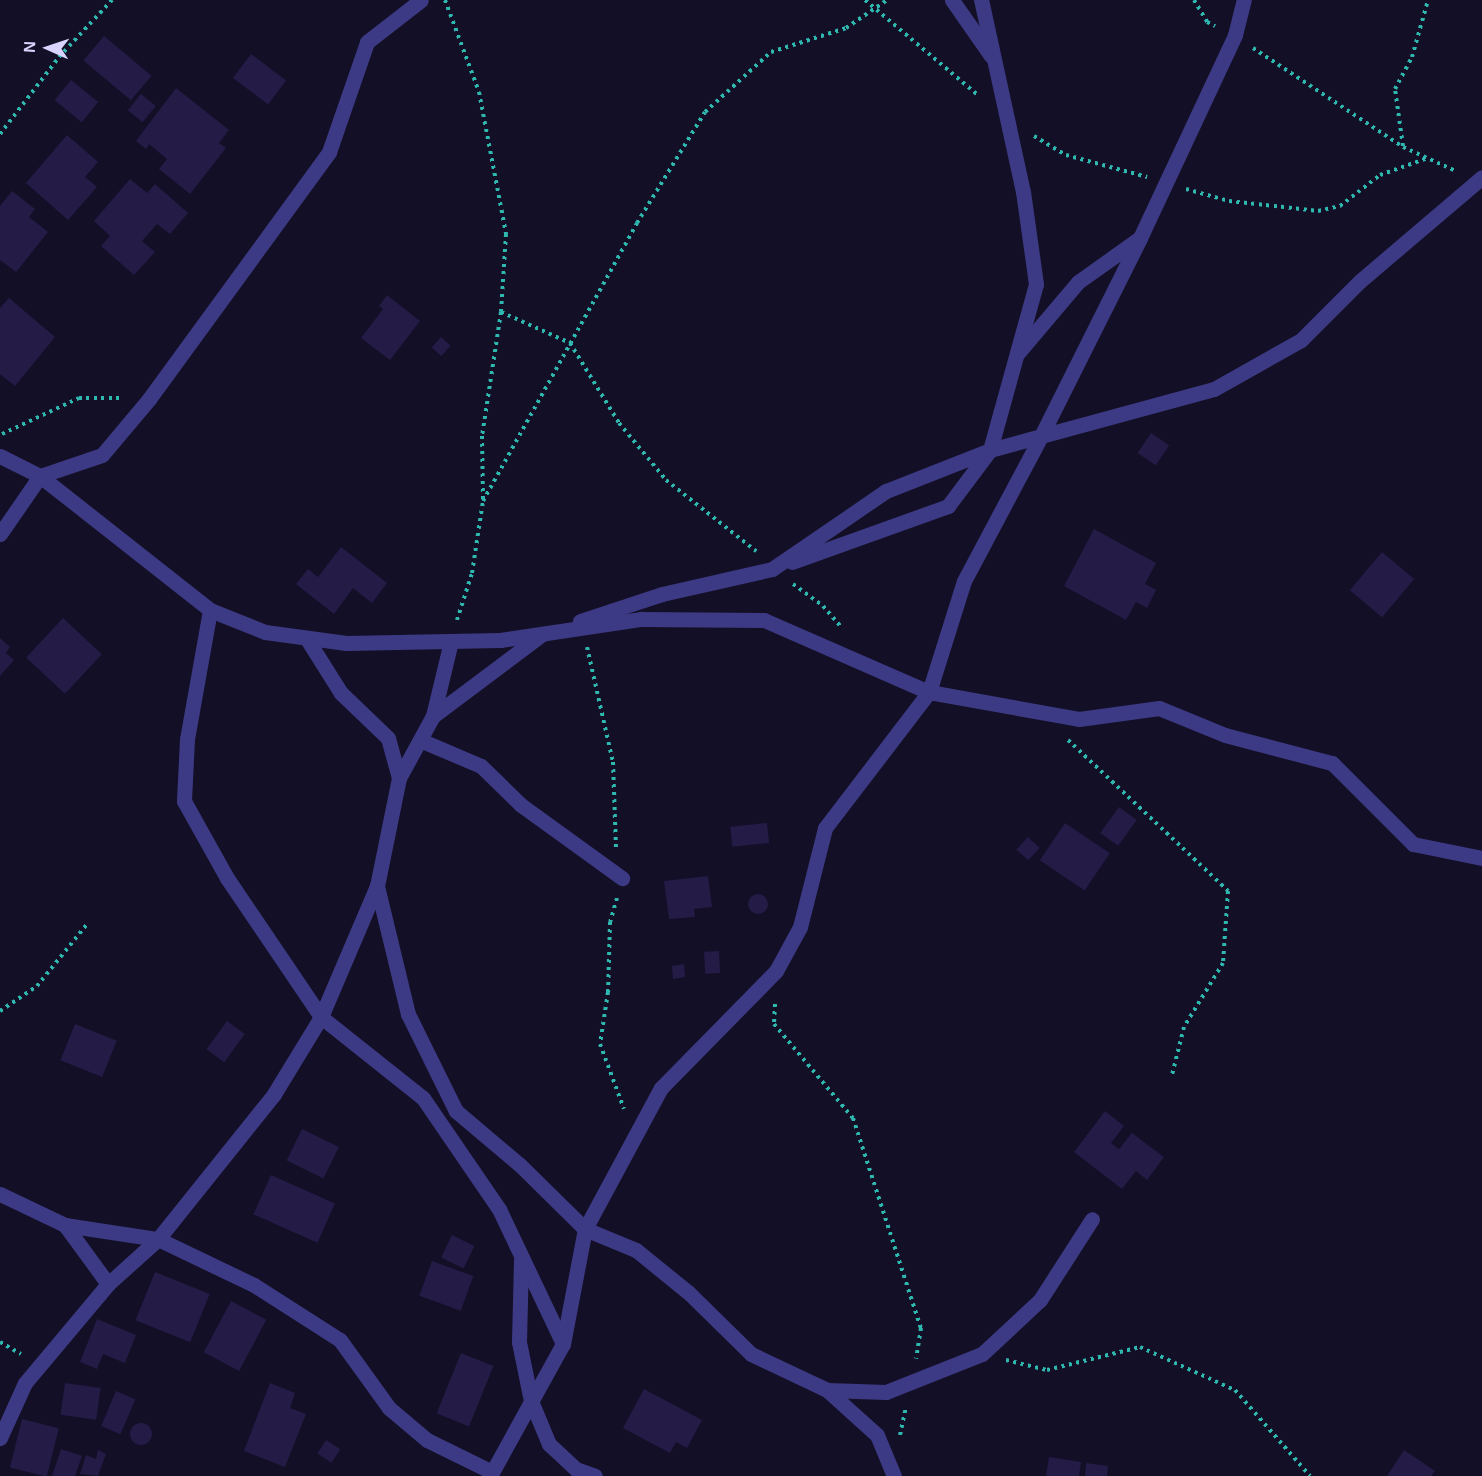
<!DOCTYPE html>
<style>
body{margin:0}
#map{position:relative;width:1482px;height:1476px;overflow:hidden;background:#130f26;font-family:Helvetica,sans-serif}
div>[style]{position:absolute}
[style*='--x']{left:calc(var(--x)*1px);top:calc(var(--y)*1px);width:calc(var(--w)*1px);rotate:calc(var(--a)*1deg)}
.building>*{inset:0;background:#241b47;transform-origin:0 0}
.round{border-radius:50%}
.path>*{height:4px;margin-top:-2px;transform-origin:0;background:repeating-linear-gradient(90deg,#2fb8b0 0 3px,transparent 0 7.5px)}
.minor>*{height:15px;margin:-7.5px;padding:0 7.5px;transform-origin:7.5px;border-radius:7.5px;background:#3d3a85}
span{translate:-50% -50%;white-space:nowrap;text-align:center;line-height:1.15;-webkit-text-stroke:4.5px #130f26;paint-order:stroke}
.north{position:absolute;left:18px;top:18px;width:60px;height:60px;-webkit-text-stroke:4px #130f26;paint-order:stroke;rotate:273deg;font-size:16px;font-weight:700;line-height:24px;text-align:center;color:#d9d4ff}
.north::after{content:'';display:block;margin:auto;width:21px;height:27px;background:#d9d4ff;clip-path:polygon(50% 0,100% 100%,50% 72%,0 100%)}
</style>
<div id="map">
<div class="building">
<i style="left:104px;top:36px;width:62px;height:32px;rotate:40deg"></i>
<i style="left:251px;top:54px;width:44px;height:30px;rotate:37deg"></i>
<i style="left:71px;top:80px;width:35px;height:26px;rotate:39deg"></i>
<i style="clip-path:polygon(176px 88px,229px 130px,219px 143px,226px 148px,190px 194px,159px 169px,167px 159px,149px 144px,146px 149px,136px 141px)"></i>
<i style="left:141px;top:94px;width:19px;height:21px;rotate:39deg"></i>
<i style="clip-path:polygon(67px 135px,98px 162px,85px 177px,97px 187px,68px 220px,26px 183px)"></i>
<i style="clip-path:polygon(130px 179px,147px 193px,155px 184px,188px 213px,170px 234px,157px 224px,142px 241px,155px 252px,134px 275px,101px 246px,110px 236px,94px 221px)"></i>
<i style="clip-path:polygon(12px 191px,35px 209px,29px 217px,48px 232px,16px 272px,0 260px,0 206px)"></i>
<i style="clip-path:polygon(387px 295px,420px 321px,390px 360px,361px 338px,383px 309px,379px 306px)"></i>
<i style="clip-path:polygon(9px 298px,55px 337px,15px 386px,0 374px,0 308px)"></i>
<i style="left:441px;top:337px;width:13px;height:14px;rotate:42deg"></i>
<i style="left:1151px;top:433px;width:22px;height:24px;rotate:34deg"></i>
<i style="clip-path:polygon(1094px 529px,1156px 563px,1145px 584px,1156px 590px,1147px 608px,1136px 602px,1126px 620px,1064px 586px)"></i>
<i style="clip-path:polygon(341px 547px,387px 583px,372px 603px,353px 588px,334px 614px,296px 584px,308px 569px,318px 577px)"></i>
<i style="left:1382px;top:552px;width:42px;height:50px;rotate:40deg"></i>
<i style="left:63px;top:618px;width:53px;height:54px;rotate:43deg"></i>
<i style="clip-path:polygon(0 638px,10px 647px,6px 653px,14px 660px,0 676px)"></i>
<i style="left:1119px;top:807px;width:22px;height:32px;rotate:36deg"></i>
<i style="left:767px;top:823px;width:20px;height:37px;rotate:84deg"></i>
<i style="left:1065px;top:823px;width:54px;height:45px;rotate:34deg"></i>
<i style="left:1028px;top:837px;width:16px;height:17px;rotate:43deg"></i>
<i style="clip-path:polygon(708px 876px,712px 907px,694px 909px,695px 917px,669px 919px,664px 881px)"></i>
<i class="round" style="left:748px;top:894px;width:20px;height:20px"></i>
<i style="left:719px;top:951px;width:22px;height:15px;rotate:87deg"></i>
<i style="clip-path:polygon(684px 964px,685px 977px,673px 979px,672px 966px)"></i>
<i style="left:227px;top:1021px;width:22px;height:35px;rotate:36deg"></i>
<i style="left:75px;top:1024px;width:45px;height:39px;rotate:22deg"></i>
<i style="clip-path:polygon(1105px 1111px,1124px 1126px,1111px 1143px,1119px 1149px,1132px 1133px,1164px 1157px,1147px 1180px,1136px 1171px,1122px 1189px,1074px 1152px)"></i>
<i style="left:302px;top:1129px;width:41px;height:35px;rotate:26deg"></i>
<i style="left:271px;top:1175px;width:70px;height:43px;rotate:24deg"></i>
<i style="left:452px;top:1235px;width:25px;height:25px;rotate:26deg"></i>
<i style="left:432px;top:1261px;width:44px;height:37px;rotate:20deg"></i>
<i style="left:155px;top:1272px;width:59px;height:52px;rotate:22deg"></i>
<i style="left:231px;top:1301px;width:40px;height:58px;rotate:28deg"></i>
<i style="clip-path:polygon(97px 1319px,136px 1335px,125px 1363px,103px 1354px,97px 1369px,80px 1362px)"></i>
<i style="left:461px;top:1353px;width:35px;height:65px;rotate:22deg"></i>
<i style="left:65px;top:1383px;width:36px;height:32px;rotate:8deg"></i>
<i style="clip-path:polygon(270px 1383px,295px 1393px,290px 1408px,306px 1414px,285px 1467px,244px 1451px)"></i>
<i style="clip-path:polygon(644px 1389px,702px 1420px,687px 1448px,676px 1442px,670px 1453px,623px 1428px)"></i>
<i style="left:116px;top:1391px;width:21px;height:38px;rotate:23deg"></i>
<i style="left:22px;top:1419px;width:38px;height:50px;rotate:14deg"></i>
<i class="round" style="left:130px;top:1423px;width:22px;height:22px"></i>
<i style="left:326px;top:1440px;width:17px;height:16px;rotate:33deg"></i>
<i style="clip-path:polygon(61px 1449px,82px 1456px,75px 1476px,52px 1476px)"></i>
<i style="clip-path:polygon(98px 1450px,106px 1454px,98px 1476px,80px 1474px,86px 1455px,96px 1459px)"></i>
<i style="clip-path:polygon(1404px 1450px,1435px 1471px,1431px 1476px,1387px 1476px)"></i>
<i style="clip-path:polygon(1049px 1457px,1081px 1462px,1079px 1476px,1046px 1476px)"></i>
<i style="clip-path:polygon(1086px 1463px,1108px 1466px,1107px 1476px,1085px 1476px)"></i>
</div>
<div class="path">
<i style="--x:445;--y:0;--w:98;--a:69.7"></i>
<i style="--x:479;--y:92;--w:145;--a:79.2"></i>
<i style="--x:506;--y:234;--w:78;--a:93.7"></i>
<i style="--x:501;--y:312;--w:125;--a:98.7"></i>
<i style="--x:482;--y:436;--w:64;--a:89.1"></i>
<i style="--x:865;--y:0;--w:149;--a:40.1"></i>
<i style="--x:1194;--y:0;--w:26;--a:59"></i>
<i style="--x:1207;--y:22;--w:9;--a:27"></i>
<i style="--x:1253;--y:48;--w:180;--a:33.4"></i>
<i style="--x:1403;--y:147;--w:58;--a:24.4"></i>
<i style="--x:0;--y:134;--w:97;--a:-52.5"></i>
<i style="--x:59;--y:57;--w:78;--a:-47.1"></i>
<i style="--x:1034;--y:136;--w:37;--a:31"></i>
<i style="--x:1066;--y:155;--w:84;--a:15.2"></i>
<i style="--x:1403;--y:146;--w:58;--a:-98"></i>
<i style="--x:1395;--y:89;--w:36;--a:-62"></i>
<i style="--x:1412;--y:57;--w:59;--a:-74.3"></i>
<i style="--x:1186;--y:189;--w:45;--a:15.6"></i>
<i style="--x:1229;--y:201;--w:90;--a:6.4"></i>
<i style="--x:1318;--y:211;--w:23;--a:-13"></i>
<i style="--x:1340;--y:206;--w:51;--a:-37.8"></i>
<i style="--x:1380;--y:175;--w:51;--a:-19.5"></i>
<i style="--x:501;--y:312;--w:76;--a:24.2"></i>
<i style="--x:570;--y:343;--w:94;--a:58.5"></i>
<i style="--x:619;--y:423;--w:74;--a:50.5"></i>
<i style="--x:666;--y:480;--w:115;--a:38.3"></i>
<i style="--x:2;--y:434;--w:85;--a:-25.1"></i>
<i style="--x:79;--y:398;--w:42;--a:0"></i>
<i style="--x:793;--y:584;--w:37;--a:36"></i>
<i style="--x:823;--y:606;--w:30;--a:49"></i>
<i style="--x:457;--y:620;--w:49;--a:-72.3"></i>
<i style="--x:472;--y:573;--w:73;--a:-81.3"></i>
<i style="--x:483;--y:501;--w:318;--a:-61"></i>
<i style="--x:637;--y:223;--w:130;--a:-58.5"></i>
<i style="--x:705;--y:112;--w:89;--a:-42.3"></i>
<i style="--x:771;--y:52;--w:79;--a:-17.7"></i>
<i style="--x:846;--y:28;--w:50;--a:-34.3"></i>
<i style="--x:587;--y:647;--w:118;--a:77.3"></i>
<i style="--x:613;--y:762;--w:85;--a:88"></i>
<i style="--x:1068;--y:740;--w:220;--a:43.3"></i>
<i style="--x:1228;--y:891;--w:72;--a:94"></i>
<i style="--x:1223;--y:963;--w:75;--a:121.4"></i>
<i style="--x:1184;--y:1027;--w:49;--a:104"></i>
<i style="--x:617;--y:898;--w:25;--a:106"></i>
<i style="--x:610;--y:922;--w:70;--a:91.6"></i>
<i style="--x:608;--y:992;--w:53;--a:98.7"></i>
<i style="--x:600;--y:1044;--w:69;--a:69.7"></i>
<i style="--x:775;--y:1004;--w:20;--a:93"></i>
<i style="--x:774;--y:1024;--w:123;--a:50"></i>
<i style="--x:853;--y:1118;--w:221;--a:72.1"></i>
<i style="--x:921;--y:1328;--w:31;--a:99"></i>
<i style="--x:0;--y:1011;--w:45;--a:-34"></i>
<i style="--x:37;--y:986;--w:81;--a:-51"></i>
<i style="--x:0;--y:1342;--w:24;--a:30"></i>
<i style="--x:1006;--y:1360;--w:42;--a:13.7"></i>
<i style="--x:1047;--y:1370;--w:96;--a:-13.9"></i>
<i style="--x:1140;--y:1347;--w:104;--a:24.4"></i>
<i style="--x:1235;--y:1390;--w:114;--a:48.9"></i>
<i style="--x:900;--y:1435;--w:29;--a:-78"></i>
</div>
<div class="minor">
<i style="--x:952;--y:0;--w:68;--a:55.1"></i>
<i style="--x:1018;--y:353;--w:93;--a:-49.8"></i>
<i style="--x:1078;--y:282;--w:76;--a:-35.4"></i>
<i style="--x:1140;--y:238;--w:224;--a:-64.9"></i>
<i style="--x:1235;--y:35;--w:36;--a:-76"></i>
<i style="--x:0;--y:456;--w:45;--a:26.6"></i>
<i style="--x:40;--y:476;--w:216;--a:38.2"></i>
<i style="--x:210;--y:610;--w:59;--a:21.8"></i>
<i style="--x:265;--y:632;--w:82;--a:7.7"></i>
<i style="--x:346;--y:643;--w:154;--a:-1.1"></i>
<i style="--x:500;--y:640;--w:143;--a:-8.5"></i>
<i style="--x:641;--y:619;--w:123;--a:0.5"></i>
<i style="--x:764;--y:620;--w:180;--a:23.6"></i>
<i style="--x:929;--y:692;--w:152;--a:10.2"></i>
<i style="--x:1079;--y:719;--w:81;--a:-7.8"></i>
<i style="--x:1159;--y:708;--w:71;--a:22.2"></i>
<i style="--x:1225;--y:735;--w:111;--a:14.7"></i>
<i style="--x:1332;--y:763;--w:115;--a:45"></i>
<i style="--x:1413;--y:844;--w:70;--a:11.5"></i>
<i style="--x:0;--y:534;--w:70;--a:-55.4"></i>
<i style="--x:40;--y:476;--w:65;--a:-18.7"></i>
<i style="--x:102;--y:455;--w:73;--a:-50"></i>
<i style="--x:149;--y:399;--w:306;--a:-53.9"></i>
<i style="--x:329;--y:152;--w:116;--a:-70.9"></i>
<i style="--x:367;--y:42;--w:68;--a:-37.9"></i>
<i style="--x:792;--y:562;--w:166;--a:-19.7"></i>
<i style="--x:948;--y:506;--w:70;--a:-53.1"></i>
<i style="--x:990;--y:450;--w:53;--a:-15.4"></i>
<i style="--x:1041;--y:436;--w:221;--a:-63.4"></i>
<i style="--x:210;--y:610;--w:131;--a:100.1"></i>
<i style="--x:187;--y:739;--w:62;--a:92.8"></i>
<i style="--x:184;--y:801;--w:88;--a:60.8"></i>
<i style="--x:227;--y:878;--w:168;--a:55.9"></i>
<i style="--x:321;--y:1017;--w:130;--a:38.5"></i>
<i style="--x:423;--y:1098;--w:135;--a:55.6"></i>
<i style="--x:499;--y:1209;--w:149;--a:64.6"></i>
<i style="--x:580;--y:621;--w:86;--a:-18.2"></i>
<i style="--x:662;--y:594;--w:113;--a:-12.8"></i>
<i style="--x:772;--y:569;--w:138;--a:-34.4"></i>
<i style="--x:886;--y:491;--w:112;--a:-21.5"></i>
<i style="--x:990;--y:450;--w:172;--a:-74.5"></i>
<i style="--x:1036;--y:284;--w:93;--a:-98"></i>
<i style="--x:1023;--y:192;--w:197;--a:-102.3"></i>
<i style="--x:307;--y:639;--w:64;--a:57.8"></i>
<i style="--x:341;--y:693;--w:65;--a:43.8"></i>
<i style="--x:388;--y:738;--w:41;--a:74.6"></i>
<i style="--x:399;--y:778;--w:110;--a:101.5"></i>
<i style="--x:377;--y:886;--w:132;--a:76.4"></i>
<i style="--x:408;--y:1014;--w:108;--a:63.7"></i>
<i style="--x:456;--y:1111;--w:84;--a:40.2"></i>
<i style="--x:520;--y:1165;--w:91;--a:44.6"></i>
<i style="--x:585;--y:1229;--w:55;--a:22.4"></i>
<i style="--x:636;--y:1250;--w:68;--a:39.1"></i>
<i style="--x:689;--y:1293;--w:87;--a:44.5"></i>
<i style="--x:751;--y:1354;--w:84;--a:25.3"></i>
<i style="--x:827;--y:1390;--w:67;--a:42"></i>
<i style="--x:877;--y:1435;--w:44;--a:67.5"></i>
<i style="--x:433;--y:716;--w:135;--a:-36.9"></i>
<i style="--x:420;--y:740;--w:66;--a:23.1"></i>
<i style="--x:481;--y:766;--w:56;--a:44.3"></i>
<i style="--x:521;--y:805;--w:125;--a:35.9"></i>
<i style="--x:399;--y:778;--w:71;--a:-61.3"></i>
<i style="--x:433;--y:716;--w:77;--a:-76.5"></i>
<i style="--x:0;--y:1194;--w:72;--a:25.5"></i>
<i style="--x:65;--y:1225;--w:94;--a:8.6"></i>
<i style="--x:158;--y:1239;--w:106;--a:25.6"></i>
<i style="--x:254;--y:1285;--w:102;--a:32.6"></i>
<i style="--x:340;--y:1340;--w:84;--a:54.2"></i>
<i style="--x:389;--y:1408;--w:50;--a:40.1"></i>
<i style="--x:427;--y:1440;--w:72;--a:26.2"></i>
<i style="--x:65;--y:1225;--w:73;--a:53.9"></i>
<i style="--x:521;--y:1260;--w:82;--a:91.4"></i>
<i style="--x:519;--y:1342;--w:60;--a:78.5"></i>
<i style="--x:531;--y:1401;--w:47;--a:67.3"></i>
<i style="--x:549;--y:1444;--w:37;--a:43"></i>
<i style="--x:576;--y:1469;--w:20;--a:20"></i>
<i style="--x:827;--y:1390;--w:59;--a:1.9"></i>
<i style="--x:886;--y:1392;--w:103;--a:-21.6"></i>
<i style="--x:982;--y:1354;--w:79;--a:-43"></i>
<i style="--x:1040;--y:1300;--w:96;--a:-57.3"></i>
<i style="--x:0;--y:1438;--w:60;--a:-65.6"></i>
<i style="--x:25;--y:1383;--w:129;--a:-50"></i>
<i style="--x:108;--y:1284;--w:67;--a:-42"></i>
<i style="--x:158;--y:1239;--w:186;--a:-51.3"></i>
<i style="--x:274;--y:1094;--w:90;--a:-58.6"></i>
<i style="--x:321;--y:1017;--w:142;--a:-66.9"></i>
<i style="--x:490;--y:1476;--w:151;--a:-61.1"></i>
<i style="--x:563;--y:1344;--w:117;--a:-79.2"></i>
<i style="--x:585;--y:1229;--w:160;--a:-61.7"></i>
<i style="--x:661;--y:1088;--w:164;--a:-45.5"></i>
<i style="--x:776;--y:971;--w:50;--a:-61.4"></i>
<i style="--x:800;--y:927;--w:102;--a:-75.8"></i>
<i style="--x:825;--y:828;--w:171;--a:-52.6"></i>
<i style="--x:929;--y:692;--w:116;--a:-72.5"></i>
<i style="--x:964;--y:581;--w:164;--a:-62"></i>
<i style="--x:1041;--y:436;--w:179;--a:-15.2"></i>
<i style="--x:1214;--y:389;--w:100;--a:-29.4"></i>
<i style="--x:1301;--y:340;--w:83;--a:-45"></i>
<i style="--x:1360;--y:281;--w:160;--a:-40.4"></i>
</div>
<div class="north">N</div>
</div>
